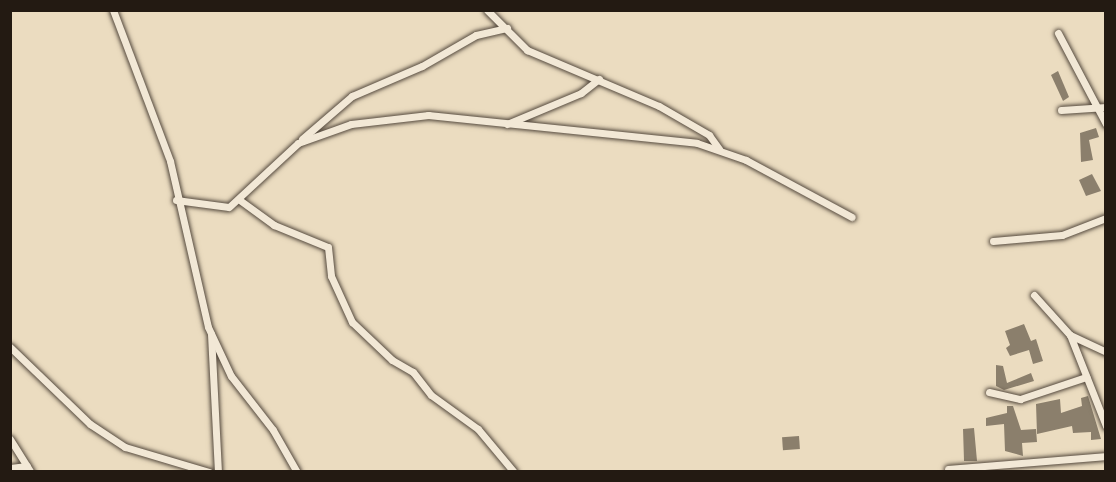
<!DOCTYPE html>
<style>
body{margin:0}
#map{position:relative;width:1116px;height:482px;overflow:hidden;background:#ebdcc0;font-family:"Gentium Book Plus",serif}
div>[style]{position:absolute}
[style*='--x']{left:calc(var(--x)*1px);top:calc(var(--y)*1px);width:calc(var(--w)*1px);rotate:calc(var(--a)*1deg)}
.building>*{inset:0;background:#8b7f6c;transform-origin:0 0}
.roads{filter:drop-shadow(0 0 2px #554a3e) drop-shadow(0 0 2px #554a3e)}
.minor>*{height:7px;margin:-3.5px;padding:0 3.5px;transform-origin:3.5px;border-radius:3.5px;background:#f2e8d6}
span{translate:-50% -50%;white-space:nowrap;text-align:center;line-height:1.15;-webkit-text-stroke:4.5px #f2e8d6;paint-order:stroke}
.frame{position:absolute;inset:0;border:12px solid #231a12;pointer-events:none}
</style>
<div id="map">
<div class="building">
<i style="clip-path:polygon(1058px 71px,1069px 97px,1063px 101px,1051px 75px)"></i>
<i style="clip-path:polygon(1096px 128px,1099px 137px,1089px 140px,1093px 160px,1081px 162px,1080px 133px)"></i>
<i style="clip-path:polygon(1092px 174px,1101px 191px,1086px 196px,1079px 180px)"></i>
<i style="clip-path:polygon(1024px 324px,1031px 341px,1036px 339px,1043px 361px,1033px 364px,1029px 350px,1010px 356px,1006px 348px,1010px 345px,1005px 331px)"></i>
<i style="clip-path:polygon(996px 365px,1003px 366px,1007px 383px,1031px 373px,1034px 381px,1004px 390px,996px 386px)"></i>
<i style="clip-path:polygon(1088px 396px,1101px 439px,1091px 440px,1091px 432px,1073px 433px,1072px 426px,1037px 434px,1036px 404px,1060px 399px,1061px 413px,1082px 406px,1081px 398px)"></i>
<i style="clip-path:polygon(1007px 406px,1013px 406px,1021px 430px,1036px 429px,1037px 442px,1022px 443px,1023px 456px,1005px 451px,1004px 424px,986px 426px,986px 418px,1007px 413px)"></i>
<i style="clip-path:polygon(974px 428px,977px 461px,964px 461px,963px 429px)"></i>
<i style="left:799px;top:436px;width:13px;height:17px;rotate:86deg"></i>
</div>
<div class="roads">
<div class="minor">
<i style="--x:113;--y:10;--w:161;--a:69.3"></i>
<i style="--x:170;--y:161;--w:170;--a:77.1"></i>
<i style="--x:208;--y:327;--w:54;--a:64.9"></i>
<i style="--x:231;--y:376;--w:68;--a:52.1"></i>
<i style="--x:273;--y:430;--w:48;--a:60.3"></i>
<i style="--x:487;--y:10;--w:57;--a:45"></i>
<i style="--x:527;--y:50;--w:143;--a:23"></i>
<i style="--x:659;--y:106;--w:58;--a:30.1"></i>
<i style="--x:709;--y:135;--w:17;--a:54"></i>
<i style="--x:1058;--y:33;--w:103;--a:62.2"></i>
<i style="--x:1061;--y:110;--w:45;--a:-3.8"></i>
<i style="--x:507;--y:124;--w:80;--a:-22.7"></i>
<i style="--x:581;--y:93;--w:23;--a:-38"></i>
<i style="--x:302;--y:139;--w:66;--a:-40.7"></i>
<i style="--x:352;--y:96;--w:76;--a:-23.2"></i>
<i style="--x:422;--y:66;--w:62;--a:-29.9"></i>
<i style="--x:476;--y:35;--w:32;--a:-13"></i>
<i style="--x:176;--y:200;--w:53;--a:7.5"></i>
<i style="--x:229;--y:207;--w:94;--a:-42.8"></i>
<i style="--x:298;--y:143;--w:56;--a:-19.7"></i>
<i style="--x:351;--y:124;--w:78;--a:-6.7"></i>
<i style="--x:428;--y:115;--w:270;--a:5.9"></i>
<i style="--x:697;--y:143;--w:52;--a:19.1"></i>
<i style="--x:746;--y:160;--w:120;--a:28.3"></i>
<i style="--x:241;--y:201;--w:41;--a:36"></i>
<i style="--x:274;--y:225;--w:58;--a:22.2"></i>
<i style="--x:328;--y:247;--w:29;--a:84"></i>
<i style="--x:331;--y:276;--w:51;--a:65.5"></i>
<i style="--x:352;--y:322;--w:55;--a:43.5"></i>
<i style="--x:392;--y:360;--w:24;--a:30"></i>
<i style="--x:413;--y:372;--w:29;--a:52"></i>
<i style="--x:431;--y:395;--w:58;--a:35.9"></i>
<i style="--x:478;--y:429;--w:56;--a:50.1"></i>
<i style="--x:993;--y:241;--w:69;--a:-5"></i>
<i style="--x:1062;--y:235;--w:47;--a:-21.1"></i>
<i style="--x:1034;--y:295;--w:54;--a:48"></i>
<i style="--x:1070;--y:335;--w:40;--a:25"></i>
<i style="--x:211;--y:334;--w:138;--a:87.1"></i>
<i style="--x:1070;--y:335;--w:98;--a:68.4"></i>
<i style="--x:10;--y:347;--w:111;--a:43.9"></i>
<i style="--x:90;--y:424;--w:42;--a:33.3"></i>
<i style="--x:125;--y:447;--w:88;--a:16.6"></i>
<i style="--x:989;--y:392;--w:32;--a:13"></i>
<i style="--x:1020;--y:399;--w:70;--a:-18.4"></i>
<i style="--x:10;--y:439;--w:39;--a:58"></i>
<i style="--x:10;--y:468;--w:17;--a:-7"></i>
<i style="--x:948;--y:469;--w:159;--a:-4.7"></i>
</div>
</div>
<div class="frame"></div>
</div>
